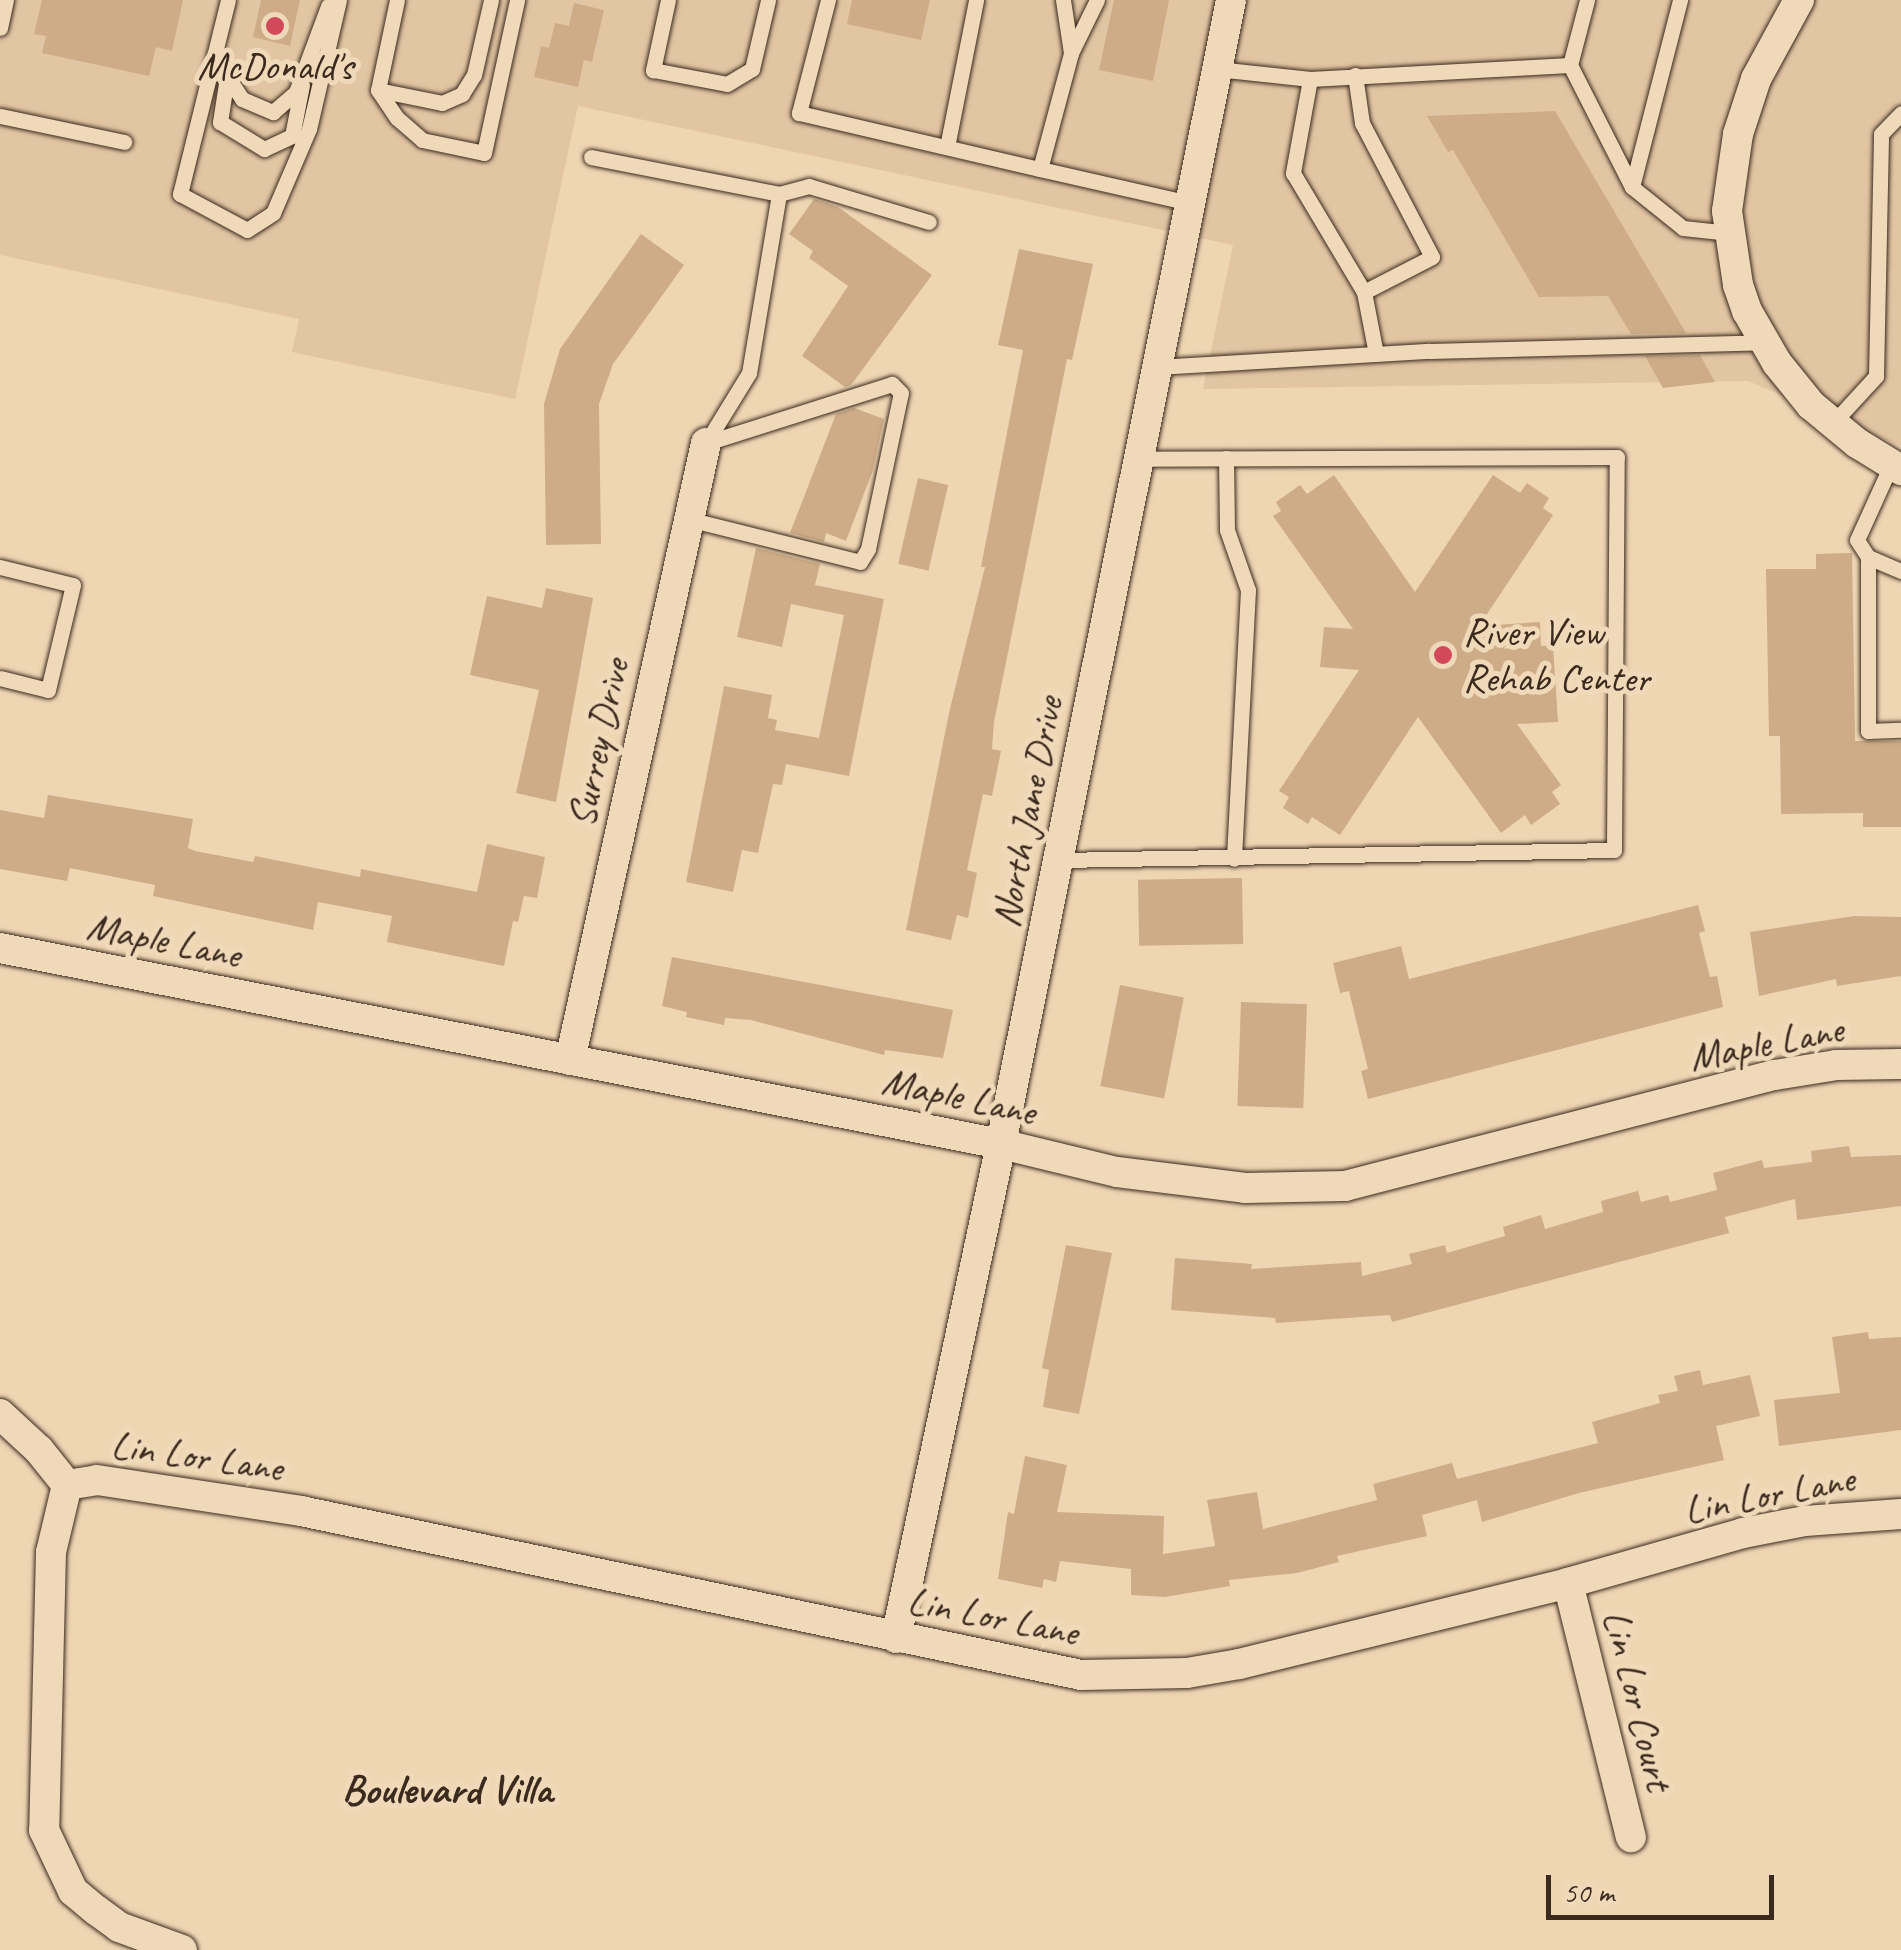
<!DOCTYPE html>
<style>
body{margin:0}
#map{position:relative;width:1901px;height:1950px;overflow:hidden;background:#efd6b3;font-family:Caveat,sans-serif}
div>[style]{position:absolute}
[style*='--x']{left:calc(var(--x)*1px);top:calc(var(--y)*1px);width:calc(var(--w)*1px);rotate:calc(var(--a)*1deg)}
.built>*{inset:0;background:#e2c6a3}
.building>*{inset:0;background:#ceac87;transform-origin:0 0}
.roads{filter:drop-shadow(0 0 2px #3b2a1e) drop-shadow(0 0 2px #3b2a1e)}
.lane>*{height:15px;margin:-7.5px;padding:0 7.5px;transform-origin:7.5px;border-radius:7.5px;background:#efd9b8}
.street>*{height:30px;margin:-15px;padding:0 15px;transform-origin:15px;border-radius:15px;background:#efd9b8}
.dots>*{width:28px;height:28px;translate:-50% -50%;box-sizing:border-box;border:5px solid #efd9b8;border-radius:50%}
span{translate:-50% -50%;white-space:nowrap;text-align:center;line-height:1.15;-webkit-text-stroke:10px #efd9b8;paint-order:stroke}
.poi-label{font-size:40px;color:#3b2a1e}
.left{translate:0 -50%;text-align:left}
.street-label{font-size:40px;color:#3b2a1e}
.neighbourhood-label{font-size:42px;color:#3b2a1e;font-weight:700}
.scale{position:absolute;left:1546px;top:1875px;width:228px;height:45px;box-sizing:border-box;border:5px solid #3b2a1e;border-top:0;padding-left:12px;font-size:30px;line-height:35px;white-space:nowrap;color:#3b2a1e;-webkit-text-stroke:8px #efd9b8;paint-order:stroke}
</style>
<div id="map">
<div class="built">
<i style="clip-path:polygon(0 0,1901px 0,1901px 446px,1748px 381px,1203px 389px,1233px 245px,578px 106px,515px 399px,292px 352px,299px 319px,0 255px)"></i>
</div>
<div class="building">
<i style="clip-path:polygon(42px 0,183px 0,172px 51px,156px 47px,149px 76px,42px 53px,46px 36px,34px 34px)"></i>
<i style="clip-path:polygon(261px 0,300px 0,290px 46px,253px 37px)"></i>
<i style="clip-path:polygon(852px 0,930px 0,921px 40px,847px 24px)"></i>
<i style="clip-path:polygon(1114px 0,1169px 0,1153px 81px,1099px 70px)"></i>
<i style="clip-path:polygon(574px 3px,604px 10px,592px 62px,584px 60px,578px 87px,534px 77px,541px 46px,549px 48px,555px 23px,569px 26px)"></i>
<i style="clip-path:polygon(1555px 111px,1686px 333px,1631px 334px,1608px 296px,1539px 297px,1453px 150px,1448px 152px,1427px 116px)"></i>
<i style="clip-path:polygon(814px 199px,838px 207px,932px 275px,851px 385px,845px 387px,802px 356px,848px 286px,809px 258px,813px 251px,789px 234px)"></i>
<i style="clip-path:polygon(641px 234px,684px 265px,613px 364px,599px 404px,601px 544px,546px 545px,544px 404px,560px 349px)"></i>
<i style="clip-path:polygon(1019px 249px,1093px 264px,1072px 360px,1067px 359px,994px 722px,992px 749px,1001px 751px,992px 796px,983px 794px,967px 870px,977px 873px,968px 918px,957px 915px,951px 940px,906px 930px,949px 713px,985px 567px,981px 567px,1023px 350px,998px 345px)"></i>
<i style="clip-path:polygon(1700px 355px,1715px 382px,1663px 388px,1645px 356px)"></i>
<i style="clip-path:polygon(854px 408px,884px 419px,873px 470px,846px 541px,826px 533px,824px 542px,790px 533px,836px 414px)"></i>
<i style="clip-path:polygon(1334px 475px,1415px 592px,1493px 475px,1520px 493px,1527px 483px,1549px 498px,1543px 508px,1553px 515px,1479px 626px,1540px 622px,1541px 646px,1553px 645px,1558px 722px,1517px 724px,1561px 785px,1552px 792px,1560px 804px,1531px 825px,1525px 815px,1501px 833px,1418px 717px,1340px 835px,1312px 817px,1308px 824px,1283px 808px,1289px 797px,1279px 791px,1359px 670px,1320px 667px,1324px 627px,1353px 629px,1273px 516px,1281px 511px,1276px 502px,1300px 485px,1307px 494px)"></i>
<i style="left:918px;top:478px;width:31px;height:88px;rotate:13deg"></i>
<i style="clip-path:polygon(756px 548px,820px 564px,815px 585px,884px 599px,849px 776px,786px 764px,782px 785px,773px 784px,758px 853px,742px 850px,733px 892px,686px 882px,724px 686px,772px 695px,768px 718px,777px 720px,775px 730px,819px 738px,844px 615px,791px 604px,782px 647px,737px 637px)"></i>
<i style="clip-path:polygon(1852px 553px,1855px 741px,1901px 741px,1901px 827px,1863px 827px,1863px 813px,1781px 814px,1780px 736px,1769px 736px,1766px 569px,1816px 569px,1816px 554px)"></i>
<i style="clip-path:polygon(546px 588px,593px 598px,556px 802px,516px 793px,539px 690px,470px 675px,487px 596px,542px 608px)"></i>
<i style="clip-path:polygon(48px 795px,193px 819px,188px 848px,195px 851px,253px 862px,255px 856px,360px 877px,361px 869px,477px 892px,487px 844px,545px 857px,537px 898px,524px 896px,518px 922px,513px 921px,504px 966px,387px 942px,392px 916px,318px 902px,313px 930px,153px 896px,155px 885px,70px 868px,67px 881px,0 869px,0 810px,44px 818px)"></i>
<i style="left:1242px;top:878px;width:66px;height:104px;rotate:89deg"></i>
<i style="clip-path:polygon(1698px 905px,1705px 931px,1699px 933px,1710px 977px,1717px 976px,1723px 1007px,1368px 1099px,1361px 1071px,1368px 1069px,1349px 991px,1340px 993px,1333px 963px,1401px 946px,1409px 979px)"></i>
<i style="clip-path:polygon(1854px 916px,1901px 917px,1901px 976px,1837px 986px,1836px 979px,1759px 996px,1750px 932px)"></i>
<i style="clip-path:polygon(672px 957px,953px 1010px,943px 1058px,885px 1050px,884px 1055px,751px 1020px,725px 1018px,724px 1025px,686px 1017px,687px 1012px,662px 1006px)"></i>
<i style="left:1120px;top:985px;width:65px;height:103px;rotate:11deg"></i>
<i style="left:1241px;top:1002px;width:66px;height:104px;rotate:2deg"></i>
<i style="clip-path:polygon(1849px 1146px,1851px 1157px,1901px 1155px,1901px 1206px,1797px 1220px,1795px 1199px,1725px 1217px,1729px 1233px,1392px 1322px,1390px 1315px,1276px 1323px,1275px 1318px,1171px 1310px,1175px 1258px,1252px 1264px,1251px 1269px,1361px 1262px,1362px 1276px,1412px 1264px,1409px 1254px,1445px 1245px,1447px 1253px,1505px 1236px,1503px 1227px,1541px 1215px,1545px 1229px,1603px 1212px,1601px 1201px,1638px 1191px,1641px 1202px,1668px 1195px,1670px 1202px,1717px 1190px,1713px 1173px,1762px 1160px,1764px 1168px,1812px 1162px,1811px 1151px)"></i>
<i style="clip-path:polygon(1066px 1245px,1112px 1253px,1079px 1414px,1043px 1407px,1049px 1370px,1042px 1368px)"></i>
<i style="clip-path:polygon(1868px 1332px,1869px 1339px,1901px 1337px,1901px 1430px,1779px 1446px,1774px 1400px,1840px 1393px,1832px 1337px)"></i>
<i style="clip-path:polygon(1700px 1370px,1703px 1385px,1750px 1375px,1760px 1416px,1716px 1426px,1724px 1460px,1579px 1493px,1482px 1522px,1477px 1500px,1422px 1515px,1427px 1536px,1337px 1556px,1339px 1562px,1297px 1573px,1229px 1580px,1230px 1586px,1165px 1597px,1131px 1595px,1131px 1569px,1060px 1561px,1056px 1582px,1044px 1579px,1042px 1588px,998px 1579px,1008px 1512px,1014px 1514px,1025px 1456px,1067px 1465px,1057px 1512px,1164px 1516px,1163px 1554px,1215px 1546px,1207px 1500px,1257px 1492px,1263px 1529px,1377px 1500px,1373px 1484px,1452px 1463px,1457px 1479px,1598px 1443px,1592px 1422px,1660px 1403px,1658px 1395px,1678px 1391px,1674px 1376px)"></i>
</div>
<div class="roads">
<div class="lane">
<i style="--x:228;--y:0;--w:200;--a:103.9"></i>
<i style="--x:180;--y:194;--w:76;--a:28.2"></i>
<i style="--x:247;--y:230;--w:31;--a:-33"></i>
<i style="--x:273;--y:213;--w:91;--a:-66.8"></i>
<i style="--x:309;--y:129;--w:132;--a:-76.9"></i>
<i style="--x:397;--y:0;--w:92;--a:101.9"></i>
<i style="--x:378;--y:90;--w:34;--a:56"></i>
<i style="--x:397;--y:118;--w:33;--a:41"></i>
<i style="--x:422;--y:140;--w:63;--a:11.8"></i>
<i style="--x:484;--y:153;--w:157;--a:-77.8"></i>
<i style="--x:668;--y:0;--w:72;--a:102.1"></i>
<i style="--x:653;--y:70;--w:75;--a:10.7"></i>
<i style="--x:727;--y:84;--w:29;--a:-31"></i>
<i style="--x:752;--y:69;--w:71;--a:-76.9"></i>
<i style="--x:828;--y:0;--w:117;--a:104.4"></i>
<i style="--x:799;--y:113;--w:247;--a:13.1"></i>
<i style="--x:1040;--y:169;--w:120;--a:-75"></i>
<i style="--x:1071;--y:53;--w:59;--a:-63.9"></i>
<i style="--x:1063;--y:0;--w:54;--a:81.4"></i>
<i style="--x:0;--y:28;--w:29;--a:-78"></i>
<i style="--x:215;--y:58;--w:49;--a:56.6"></i>
<i style="--x:242;--y:99;--w:34;--a:23"></i>
<i style="--x:273;--y:112;--w:30;--a:-41"></i>
<i style="--x:296;--y:92;--w:92;--a:-69.6"></i>
<i style="--x:1570;--y:65;--w:137;--a:63.1"></i>
<i style="--x:1632;--y:187;--w:65;--a:38.8"></i>
<i style="--x:1683;--y:228;--w:47;--a:6.1"></i>
<i style="--x:1217;--y:69;--w:94;--a:6.1"></i>
<i style="--x:1310;--y:79;--w:260;--a:-3.1"></i>
<i style="--x:1570;--y:65;--w:67;--a:-75.3"></i>
<i style="--x:1355;--y:75;--w:49;--a:81.7"></i>
<i style="--x:1362;--y:123;--w:151;--a:62.4"></i>
<i style="--x:1432;--y:257;--w:76;--a:152.8"></i>
<i style="--x:227;--y:77;--w:46;--a:98.8"></i>
<i style="--x:220;--y:122;--w:52;--a:31.5"></i>
<i style="--x:264;--y:149;--w:31;--a:-25"></i>
<i style="--x:292;--y:136;--w:52;--a:-78.9"></i>
<i style="--x:1310;--y:79;--w:96;--a:100.3"></i>
<i style="--x:1293;--y:173;--w:139;--a:59.2"></i>
<i style="--x:1364;--y:292;--w:63;--a:79"></i>
<i style="--x:378;--y:90;--w:65;--a:11.5"></i>
<i style="--x:442;--y:103;--w:22;--a:-24"></i>
<i style="--x:462;--y:94;--w:22;--a:-58"></i>
<i style="--x:474;--y:75;--w:77;--a:-77.2"></i>
<i style="--x:0;--y:116;--w:127;--a:11.8"></i>
<i style="--x:947;--y:147;--w:150;--a:-78.8"></i>
<i style="--x:591;--y:157;--w:192;--a:11.1"></i>
<i style="--x:779;--y:194;--w:181;--a:99.5"></i>
<i style="--x:749;--y:373;--w:82;--a:121.6"></i>
<i style="--x:1040;--y:169;--w:154;--a:12.8"></i>
<i style="--x:1632;--y:187;--w:193;--a:-75.6"></i>
<i style="--x:779;--y:194;--w:31;--a:-15"></i>
<i style="--x:809;--y:186;--w:125;--a:16.7"></i>
<i style="--x:1157;--y:367;--w:273;--a:-3.4"></i>
<i style="--x:1430;--y:351;--w:335;--a:-1.5"></i>
<i style="--x:1833;--y:423;--w:64;--a:-47.5"></i>
<i style="--x:1876;--y:376;--w:242;--a:-88.8"></i>
<i style="--x:1881;--y:134;--w:29;--a:-46"></i>
<i style="--x:1226;--y:458;--w:72;--a:89.2"></i>
<i style="--x:1227;--y:530;--w:64;--a:70.7"></i>
<i style="--x:1248;--y:590;--w:269;--a:93"></i>
<i style="--x:1891;--y:465;--w:82;--a:114.4"></i>
<i style="--x:1857;--y:540;--w:20;--a:57"></i>
<i style="--x:1868;--y:557;--w:36;--a:23"></i>
<i style="--x:688;--y:519;--w:177;--a:14"></i>
<i style="--x:860;--y:562;--w:15;--a:-58"></i>
<i style="--x:868;--y:549;--w:159;--a:-78.1"></i>
<i style="--x:901;--y:393;--w:13;--a:-135"></i>
<i style="--x:892;--y:384;--w:195;--a:162.4"></i>
<i style="--x:1868;--y:557;--w:174;--a:90"></i>
<i style="--x:1868;--y:731;--w:33;--a:-2"></i>
<i style="--x:0;--y:567;--w:75;--a:13.9"></i>
<i style="--x:73;--y:585;--w:108;--a:103.4"></i>
<i style="--x:48;--y:690;--w:49;--a:-166"></i>
<i style="--x:1059;--y:860;--w:555;--a:-1.03"></i>
<i style="--x:1614;--y:850;--w:393;--a:-89.6"></i>
<i style="--x:1617;--y:457;--w:478;--a:179.8"></i>
</div>
<div class="street">
<i style="--x:1799;--y:0;--w:90;--a:118.6"></i>
<i style="--x:1756;--y:79;--w:58;--a:108.1"></i>
<i style="--x:1738;--y:134;--w:78;--a:98.1"></i>
<i style="--x:1727;--y:211;--w:75;--a:81.5"></i>
<i style="--x:1738;--y:285;--w:28;--a:71"></i>
<i style="--x:1747;--y:311;--w:60;--a:60"></i>
<i style="--x:1777;--y:363;--w:54;--a:51"></i>
<i style="--x:1811;--y:405;--w:60;--a:39.6"></i>
<i style="--x:1857;--y:443;--w:52;--a:31.5"></i>
<i style="--x:0;--y:948;--w:1020;--a:11.08"></i>
<i style="--x:1001;--y:1144;--w:119;--a:13.6"></i>
<i style="--x:1117;--y:1172;--w:129;--a:7.1"></i>
<i style="--x:1245;--y:1188;--w:100;--a:-1.1"></i>
<i style="--x:1345;--y:1186;--w:444;--a:-14.5"></i>
<i style="--x:1775;--y:1075;--w:62;--a:-9.3"></i>
<i style="--x:1836;--y:1065;--w:65;--a:-0.9"></i>
<i style="--x:570;--y:1060;--w:632;--a:-77.57"></i>
<i style="--x:0;--y:1414;--w:53;--a:42.7"></i>
<i style="--x:39;--y:1450;--w:45;--a:51.3"></i>
<i style="--x:67;--y:1485;--w:69;--a:103.4"></i>
<i style="--x:51;--y:1552;--w:278;--a:91.4"></i>
<i style="--x:44;--y:1830;--w:68;--a:64.6"></i>
<i style="--x:73;--y:1891;--w:30;--a:40"></i>
<i style="--x:96;--y:1910;--w:29;--a:36"></i>
<i style="--x:119;--y:1927;--w:67;--a:20.1"></i>
<i style="--x:67;--y:1485;--w:30;--a:-9"></i>
<i style="--x:97;--y:1480;--w:206;--a:8.6"></i>
<i style="--x:301;--y:1511;--w:797;--a:11.87"></i>
<i style="--x:1081;--y:1675;--w:106;--a:-1.1"></i>
<i style="--x:1187;--y:1673;--w:53;--a:-9.8"></i>
<i style="--x:1239;--y:1664;--w:339;--a:-13.8"></i>
<i style="--x:1568;--y:1583;--w:182;--a:-15.9"></i>
<i style="--x:1743;--y:1533;--w:63;--a:-11"></i>
<i style="--x:1805;--y:1521;--w:96;--a:-4.2"></i>
<i style="--x:1568;--y:1583;--w:262;--a:76.1"></i>
<i style="--x:896;--y:1638;--w:505;--a:-78"></i>
<i style="--x:1001;--y:1144;--w:1167;--a:-78.63"></i>
</div>
</div>
<div class="dots">
<i style="left:275px;top:26px;background:#d1495b"></i>
<i style="left:1443px;top:655px;background:#d1495b"></i>
</div>
<div class="poi-label">
<span style="left:275px;top:66px">McDonald's</span>
<span class="left" style="left:1463px;top:655px">River View<br>Rehab Center</span>
</div>
<div class="street-label">
<span style="left:598px;top:743px;rotate:-78deg">Surrey Drive</span>
<span style="left:1027px;top:812px;rotate:-79deg">North Jane Drive</span>
<span style="left:164px;top:940px;rotate:11deg">Maple Lane</span>
<span style="left:1766px;top:1043px;rotate:-11deg">Maple Lane</span>
<span style="left:959px;top:1096px;rotate:12deg">Maple Lane</span>
<span style="left:197px;top:1456px;rotate:8deg">Lin Lor Lane</span>
<span style="left:1769px;top:1494px;rotate:-11deg">Lin Lor Lane</span>
<span style="left:993px;top:1616px;rotate:11deg">Lin Lor Lane</span>
<span style="left:1638px;top:1700px;rotate:76deg">Lin Lor Court</span>
</div>
<div class="neighbourhood-label">
<span style="left:447px;top:1790px">Boulevard Villa</span>
</div>
<div class="scale">50 m</div>
</div>
